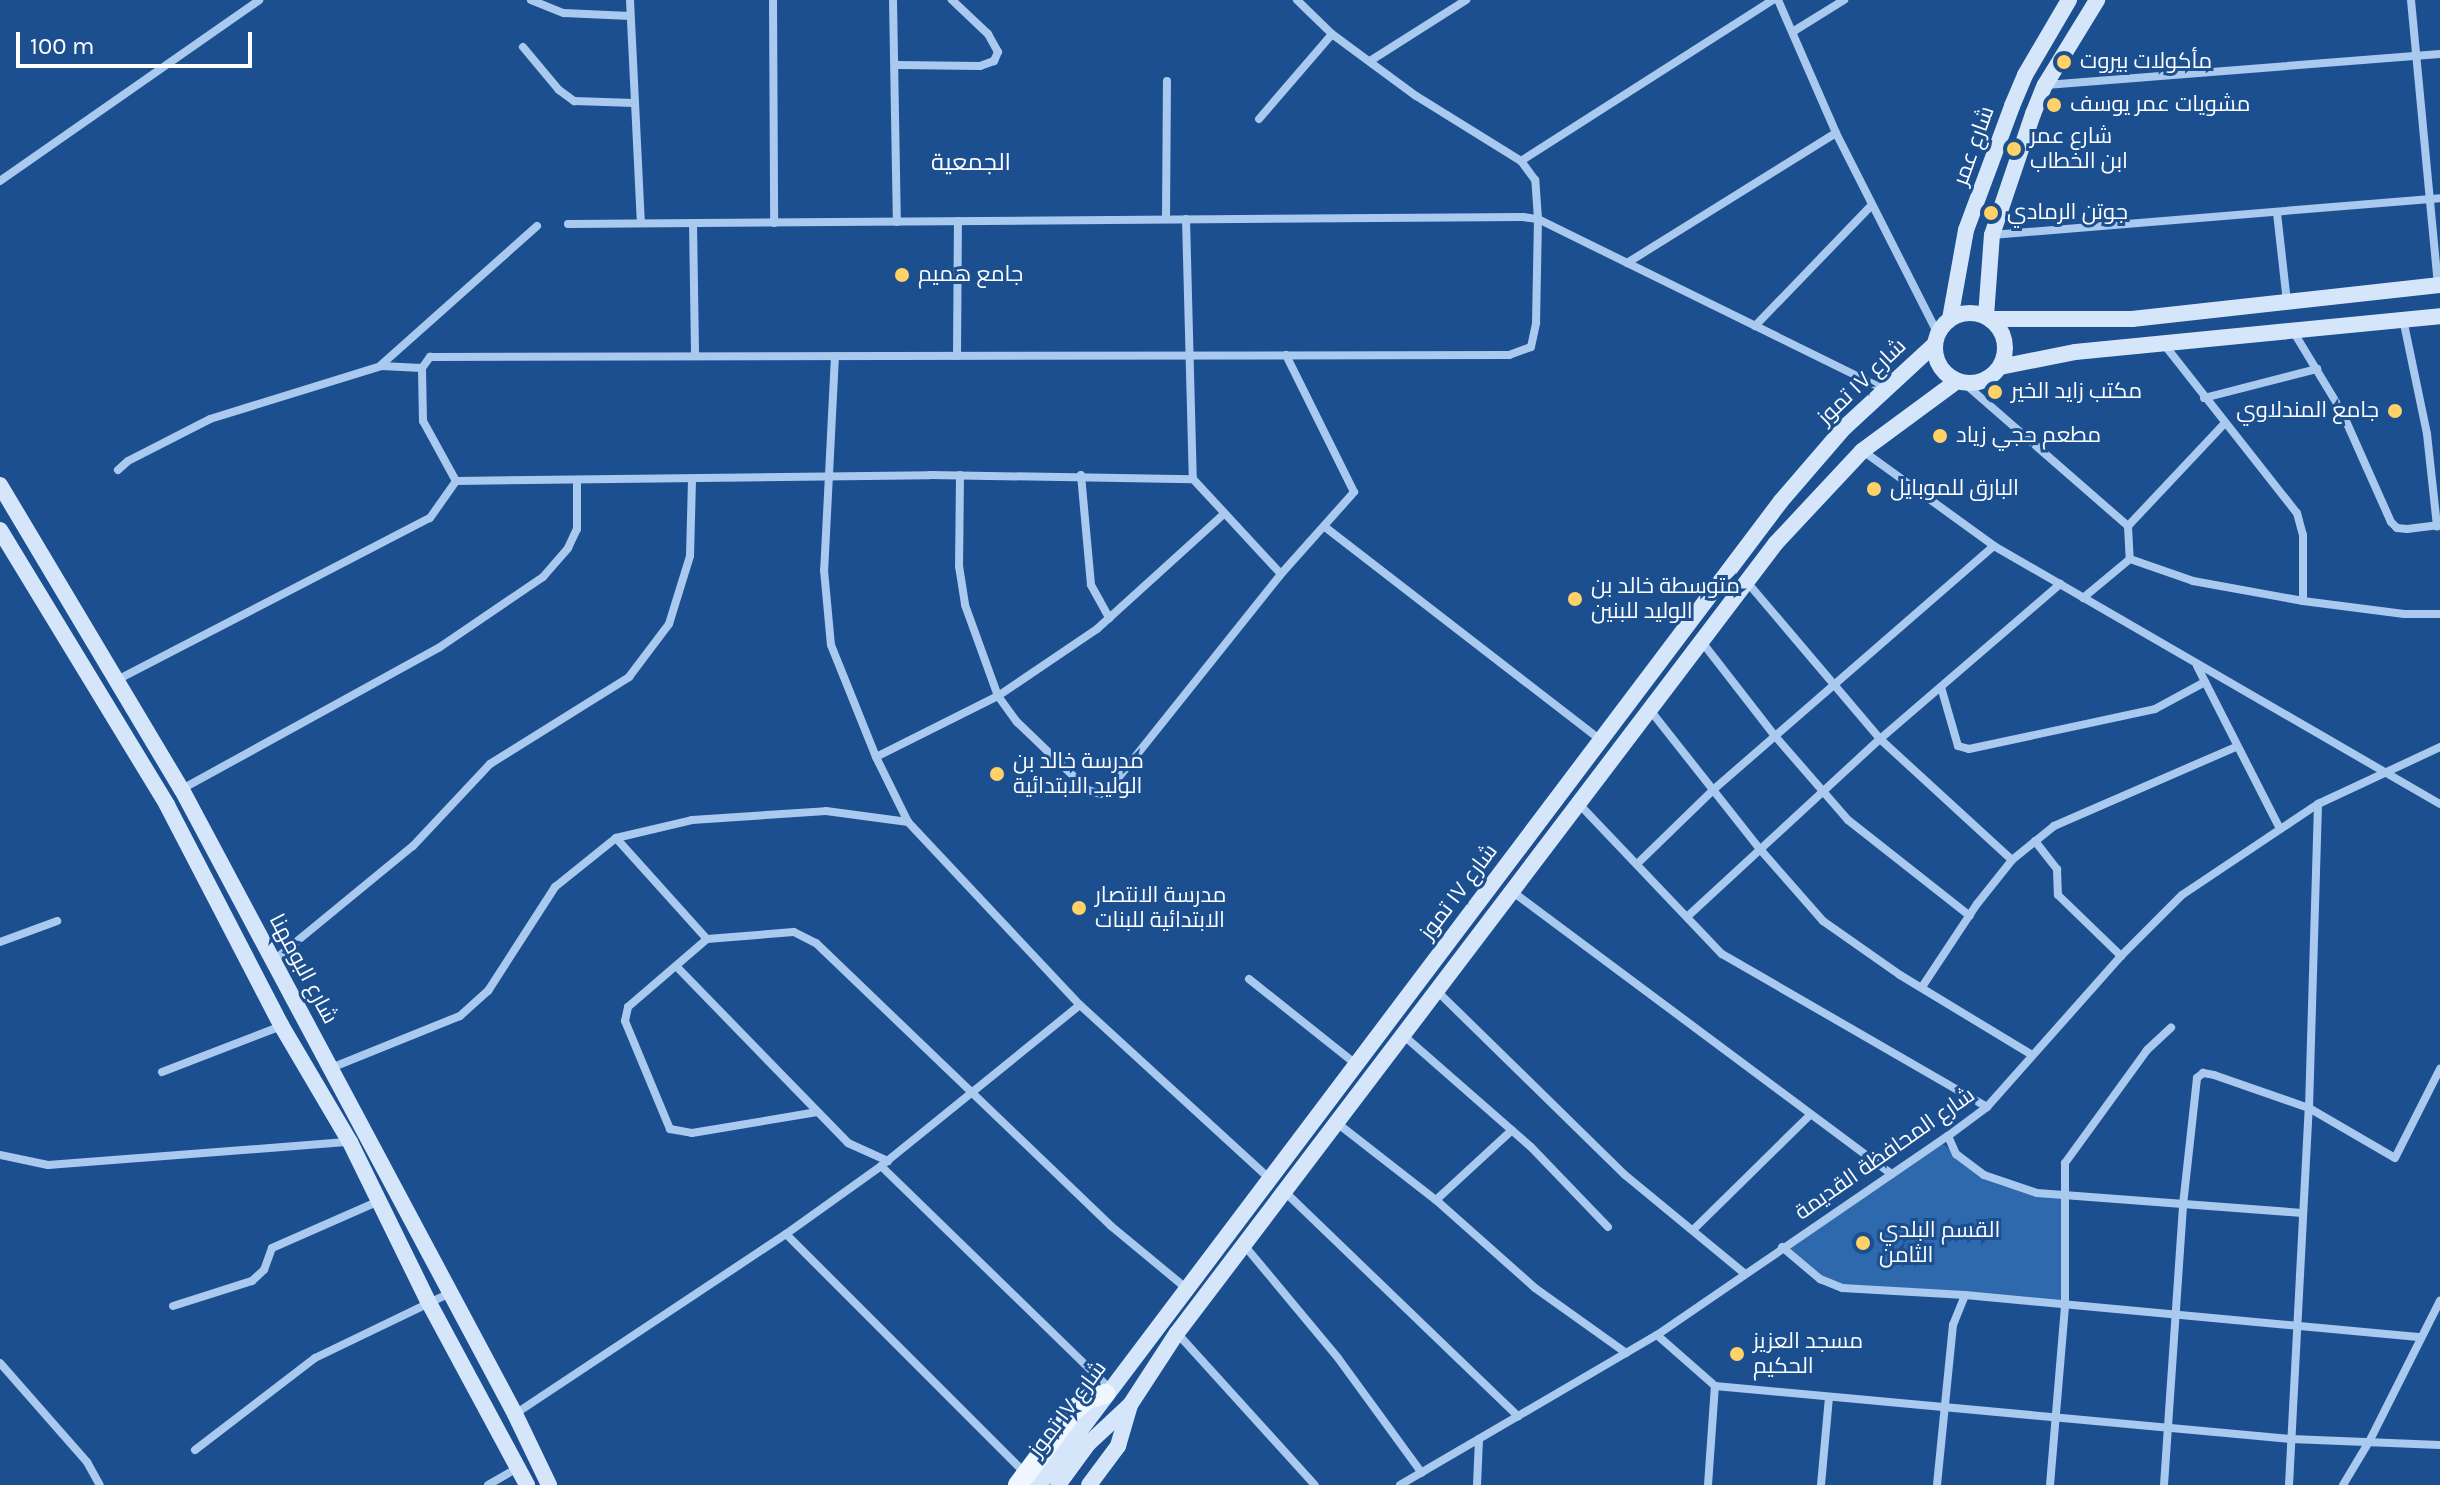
<!DOCTYPE html>
<meta charset="utf-8">
<style>
body{margin:0}
#map{position:relative;width:2440px;height:1485px;overflow:hidden;background:#1b4f8f;font-family:Karla,Cairo,sans-serif}
div>[style]{position:absolute}
[style*='--x']{left:calc(var(--x)*1px);top:calc(var(--y)*1px);width:calc(var(--w)*1px);rotate:calc(var(--a)*1deg)}
.green>*{inset:0;background:#2e69ad}
.street>*{height:8px;margin:-4px;padding:0 4px;transform-origin:4px;border-radius:4px;background:#a9c9ee}
.secondary>*{height:16px;margin:-8px;padding:0 8px;transform-origin:8px;border-radius:8px;background:#d6e6fa}
.secondary>.ring{margin:-8px;padding:0;box-sizing:content-box;background:none;border:16px solid #d6e6fa;border-radius:50%}
.primary>*{height:20px;margin:-10px;padding:0 10px;transform-origin:10px;border-radius:10px;background:#f0f6ff}
.dots>*{width:22px;height:22px;translate:-50% -50%;box-sizing:border-box;border:4px solid #1b4f8f;border-radius:50%}
span{translate:-50% -50%;white-space:nowrap;text-align:center;line-height:1.15;-webkit-text-stroke:6px #1b4f8f;paint-order:stroke}
.poi-label{font-size:22px;color:#fff}
.left{translate:0 -50%;text-align:left}
.right{translate:-100% -50%;text-align:right}
.street-label{font-size:22px;color:#fff}
.neighbourhood-label{font-size:24px;color:#fff}
.scale{position:absolute;left:16px;top:32px;width:236px;height:36px;box-sizing:border-box;border:4px solid #fff;border-top:0;padding-left:10px;font-size:24px;line-height:28px;white-space:nowrap;color:#fff;-webkit-text-stroke:6px #1b4f8f;paint-order:stroke}
</style>
<div id="map">
<div class="green">
<i style="clip-path:polygon(1943px 1144px,1984px 1175px,2061px 1196px,2065px 1305px,1830px 1285px,1782px 1247px)"></i>
</div>
<div class="street">
<i style="--x:531;--y:0;--w:35;--a:22"></i>
<i style="--x:564;--y:13;--w:66;--a:2.6"></i>
<i style="--x:630;--y:0;--w:222;--a:87.2"></i>
<i style="--x:773;--y:0;--w:223;--a:89.7"></i>
<i style="--x:893;--y:0;--w:222;--a:89"></i>
<i style="--x:1778;--y:0;--w:145;--a:66.4"></i>
<i style="--x:1836;--y:133;--w:225;--a:63.1"></i>
<i style="--x:2411;--y:0;--w:286;--a:84.6"></i>
<i style="--x:1794;--y:31;--w:59;--a:-31.8"></i>
<i style="--x:523;--y:47;--w:56;--a:50.1"></i>
<i style="--x:559;--y:90;--w:19;--a:36"></i>
<i style="--x:574;--y:101;--w:61;--a:1.9"></i>
<i style="--x:1370;--y:61;--w:114;--a:-32.4"></i>
<i style="--x:897;--y:65;--w:83;--a:0.7"></i>
<i style="--x:980;--y:66;--w:15;--a:-20"></i>
<i style="--x:994;--y:61;--w:10;--a:-66"></i>
<i style="--x:998;--y:52;--w:21;--a:-119"></i>
<i style="--x:988;--y:34;--w:50;--a:-136.6"></i>
<i style="--x:2046;--y:85;--w:395;--a:-4.5"></i>
<i style="--x:1259;--y:119;--w:112;--a:-49.3"></i>
<i style="--x:1521;--y:161;--w:299;--a:-32.6"></i>
<i style="--x:0;--y:181;--w:316;--a:-34.9"></i>
<i style="--x:2277;--y:213;--w:90;--a:83.6"></i>
<i style="--x:1166;--y:219;--w:138;--a:-89.6"></i>
<i style="--x:1186;--y:219;--w:260;--a:88.5"></i>
<i style="--x:1193;--y:479;--w:129;--a:47.2"></i>
<i style="--x:693;--y:223;--w:133;--a:89.1"></i>
<i style="--x:568;--y:224;--w:955;--a:-0.42"></i>
<i style="--x:1523;--y:217;--w:15;--a:8"></i>
<i style="--x:1538;--y:219;--w:385;--a:26.2"></i>
<i style="--x:1992;--y:235;--w:450;--a:-4.7"></i>
<i style="--x:1627;--y:263;--w:246;--a:-31.9"></i>
<i style="--x:2403;--y:319;--w:117;--a:78.2"></i>
<i style="--x:2427;--y:434;--w:93;--a:83.8"></i>
<i style="--x:1755;--y:326;--w:168;--a:-46"></i>
<i style="--x:2293;--y:331;--w:95;--a:58.8"></i>
<i style="--x:2342;--y:412;--w:120;--a:66"></i>
<i style="--x:2391;--y:522;--w:8;--a:45"></i>
<i style="--x:2397;--y:528;--w:10;--a:6"></i>
<i style="--x:2407;--y:529;--w:33;--a:-7"></i>
<i style="--x:2163;--y:343;--w:216;--a:51.8"></i>
<i style="--x:2297;--y:513;--w:23;--a:75"></i>
<i style="--x:2303;--y:535;--w:66;--a:90"></i>
<i style="--x:835;--y:356;--w:214;--a:92.9"></i>
<i style="--x:824;--y:570;--w:75;--a:84.7"></i>
<i style="--x:831;--y:645;--w:121;--a:68.1"></i>
<i style="--x:876;--y:757;--w:72;--a:63.8"></i>
<i style="--x:908;--y:822;--w:251;--a:46.8"></i>
<i style="--x:1080;--y:1005;--w:255;--a:42.5"></i>
<i style="--x:957;--y:356;--w:135;--a:-89.6"></i>
<i style="--x:381;--y:365;--w:209;--a:-41.7"></i>
<i style="--x:1964;--y:383;--w:218;--a:41.1"></i>
<i style="--x:2128;--y:526;--w:33;--a:87"></i>
<i style="--x:2130;--y:559;--w:67;--a:19.2"></i>
<i style="--x:2193;--y:581;--w:112;--a:10.3"></i>
<i style="--x:2303;--y:601;--w:102;--a:7.3"></i>
<i style="--x:2404;--y:614;--w:36;--a:0"></i>
<i style="--x:2204;--y:398;--w:117;--a:-14.4"></i>
<i style="--x:1863;--y:451;--w:162;--a:35.9"></i>
<i style="--x:1994;--y:546;--w:515;--a:30.05"></i>
<i style="--x:118;--y:470;--w:13;--a:-42"></i>
<i style="--x:128;--y:461;--w:92;--a:-27.1"></i>
<i style="--x:210;--y:419;--w:179;--a:-17.2"></i>
<i style="--x:381;--y:366;--w:41;--a:2.8"></i>
<i style="--x:960;--y:475;--w:91;--a:90.6"></i>
<i style="--x:959;--y:566;--w:39;--a:81"></i>
<i style="--x:965;--y:605;--w:97;--a:70.1"></i>
<i style="--x:998;--y:696;--w:32;--a:54"></i>
<i style="--x:1017;--y:722;--w:98;--a:43.8"></i>
<i style="--x:1088;--y:790;--w:13;--a:18"></i>
<i style="--x:1100;--y:794;--w:13;--a:-32"></i>
<i style="--x:1111;--y:787;--w:273;--a:-51.4"></i>
<i style="--x:1281;--y:574;--w:110;--a:-48.3"></i>
<i style="--x:1354;--y:492;--w:153;--a:-116.4"></i>
<i style="--x:1081;--y:475;--w:110;--a:84.8"></i>
<i style="--x:1091;--y:585;--w:38;--a:61"></i>
<i style="--x:456;--y:481;--w:68;--a:-118.8"></i>
<i style="--x:423;--y:421;--w:53;--a:-91.1"></i>
<i style="--x:422;--y:368;--w:14;--a:-54"></i>
<i style="--x:430;--y:357;--w:1079;--a:-0.11"></i>
<i style="--x:1509;--y:355;--w:23;--a:-20"></i>
<i style="--x:1531;--y:347;--w:25;--a:-78"></i>
<i style="--x:1536;--y:323;--w:104;--a:-88.9"></i>
<i style="--x:1538;--y:219;--w:39;--a:-94"></i>
<i style="--x:1535;--y:180;--w:24;--a:-126"></i>
<i style="--x:1521;--y:161;--w:123;--a:-148.2"></i>
<i style="--x:1416;--y:96;--w:104;--a:-143.6"></i>
<i style="--x:1332;--y:34;--w:49;--a:-135.8"></i>
<i style="--x:456;--y:481;--w:474;--a:-0.7"></i>
<i style="--x:930;--y:475;--w:263;--a:0.9"></i>
<i style="--x:2128;--y:526;--w:140;--a:-46.7"></i>
<i style="--x:1325;--y:527;--w:349;--a:37.7"></i>
<i style="--x:1747;--y:582;--w:206;--a:49.7"></i>
<i style="--x:1880;--y:739;--w:179;--a:42.5"></i>
<i style="--x:2083;--y:598;--w:61;--a:-39.7"></i>
<i style="--x:1702;--y:642;--w:119;--a:52.2"></i>
<i style="--x:1775;--y:736;--w:111;--a:49"></i>
<i style="--x:1848;--y:820;--w:155;--a:38.2"></i>
<i style="--x:2197;--y:666;--w:183;--a:63"></i>
<i style="--x:117;--y:680;--w:352;--a:-27.4"></i>
<i style="--x:430;--y:518;--w:45;--a:-54.9"></i>
<i style="--x:1941;--y:687;--w:61;--a:73.9"></i>
<i style="--x:1958;--y:746;--w:11;--a:15"></i>
<i style="--x:1969;--y:749;--w:190;--a:-12.1"></i>
<i style="--x:2155;--y:709;--w:57;--a:-28.4"></i>
<i style="--x:1650;--y:710;--w:176;--a:51.7"></i>
<i style="--x:1759;--y:848;--w:97;--a:48.8"></i>
<i style="--x:1823;--y:921;--w:94;--a:35"></i>
<i style="--x:1900;--y:975;--w:154;--a:31.2"></i>
<i style="--x:876;--y:757;--w:136;--a:-26.6"></i>
<i style="--x:998;--y:696;--w:120;--a:-34.1"></i>
<i style="--x:1097;--y:629;--w:171;--a:-42.2"></i>
<i style="--x:182;--y:789;--w:294;--a:-28.8"></i>
<i style="--x:440;--y:647;--w:125;--a:-34.2"></i>
<i style="--x:543;--y:577;--w:38;--a:-49"></i>
<i style="--x:568;--y:548;--w:21;--a:-65"></i>
<i style="--x:577;--y:529;--w:48;--a:-90"></i>
<i style="--x:1579;--y:804;--w:207;--a:46.4"></i>
<i style="--x:1722;--y:954;--w:306;--a:30"></i>
<i style="--x:616;--y:838;--w:136;--a:48"></i>
<i style="--x:707;--y:939;--w:87;--a:-4.6"></i>
<i style="--x:794;--y:932;--w:25;--a:27"></i>
<i style="--x:816;--y:943;--w:409;--a:43.8"></i>
<i style="--x:1111;--y:1226;--w:97;--a:39.6"></i>
<i style="--x:2035;--y:841;--w:36;--a:52"></i>
<i style="--x:2057;--y:869;--w:26;--a:88"></i>
<i style="--x:2058;--y:895;--w:88;--a:44.1"></i>
<i style="--x:1637;--y:864;--w:106;--a:-44.2"></i>
<i style="--x:1713;--y:790;--w:372;--a:-41"></i>
<i style="--x:1513;--y:892;--w:472;--a:36.7"></i>
<i style="--x:1688;--y:916;--w:261;--a:-42.7"></i>
<i style="--x:1880;--y:739;--w:238;--a:-40.7"></i>
<i style="--x:707;--y:939;--w:104;--a:139.3"></i>
<i style="--x:628;--y:1007;--w:14;--a:102"></i>
<i style="--x:625;--y:1021;--w:117;--a:67.4"></i>
<i style="--x:670;--y:1129;--w:22;--a:10"></i>
<i style="--x:692;--y:1133;--w:127;--a:-9.5"></i>
<i style="--x:0;--y:942;--w:61;--a:-20.2"></i>
<i style="--x:274;--y:960;--w:180;--a:-39.4"></i>
<i style="--x:413;--y:846;--w:112;--a:-46.8"></i>
<i style="--x:490;--y:764;--w:164;--a:-32"></i>
<i style="--x:629;--y:677;--w:66;--a:-53"></i>
<i style="--x:669;--y:624;--w:71;--a:-72.8"></i>
<i style="--x:690;--y:556;--w:76;--a:-88.5"></i>
<i style="--x:677;--y:967;--w:245;--a:45.8"></i>
<i style="--x:848;--y:1143;--w:44;--a:24.2"></i>
<i style="--x:1249;--y:979;--w:137;--a:38.5"></i>
<i style="--x:1922;--y:987;--w:100;--a:-56.5"></i>
<i style="--x:1977;--y:904;--w:56;--a:-51.5"></i>
<i style="--x:2012;--y:860;--w:54;--a:-39"></i>
<i style="--x:2054;--y:826;--w:198;--a:-23.5"></i>
<i style="--x:1437;--y:991;--w:263;--a:44.4"></i>
<i style="--x:1625;--y:1175;--w:154;--a:39.5"></i>
<i style="--x:1403;--y:1035;--w:170;--a:41.2"></i>
<i style="--x:1531;--y:1147;--w:111;--a:46.1"></i>
<i style="--x:331;--y:1068;--w:139;--a:-22"></i>
<i style="--x:460;--y:1016;--w:38;--a:-42"></i>
<i style="--x:488;--y:991;--w:124;--a:-57.2"></i>
<i style="--x:555;--y:887;--w:78;--a:-38.8"></i>
<i style="--x:616;--y:838;--w:78;--a:-13.3"></i>
<i style="--x:692;--y:820;--w:134;--a:-3.8"></i>
<i style="--x:826;--y:811;--w:83;--a:7.6"></i>
<i style="--x:162;--y:1072;--w:128;--a:-21.1"></i>
<i style="--x:1337;--y:1123;--w:125;--a:37.9"></i>
<i style="--x:1436;--y:1200;--w:132;--a:41.6"></i>
<i style="--x:1535;--y:1288;--w:112;--a:35.5"></i>
<i style="--x:1948;--y:1136;--w:20;--a:66"></i>
<i style="--x:1956;--y:1154;--w:35;--a:37"></i>
<i style="--x:1984;--y:1175;--w:56;--a:18.8"></i>
<i style="--x:2037;--y:1193;--w:266;--a:4.3"></i>
<i style="--x:0;--y:1155;--w:49;--a:11.8"></i>
<i style="--x:48;--y:1165;--w:302;--a:-4.4"></i>
<i style="--x:881;--y:1166;--w:320;--a:44.2"></i>
<i style="--x:1284;--y:1191;--w:325;--a:43.9"></i>
<i style="--x:1436;--y:1200;--w:103;--a:-42.6"></i>
<i style="--x:1693;--y:1230;--w:163;--a:-44.5"></i>
<i style="--x:786;--y:1234;--w:339;--a:45"></i>
<i style="--x:1244;--y:1245;--w:147;--a:50.2"></i>
<i style="--x:1338;--y:1358;--w:142;--a:53.9"></i>
<i style="--x:1782;--y:1247;--w:50;--a:40.1"></i>
<i style="--x:1820;--y:1279;--w:24;--a:22"></i>
<i style="--x:1842;--y:1288;--w:123;--a:3.3"></i>
<i style="--x:1965;--y:1295;--w:458;--a:5.3"></i>
<i style="--x:173;--y:1306;--w:83;--a:-17.6"></i>
<i style="--x:252;--y:1281;--w:16;--a:-43"></i>
<i style="--x:264;--y:1270;--w:23;--a:-70"></i>
<i style="--x:272;--y:1248;--w:115;--a:-23.7"></i>
<i style="--x:1177;--y:1333;--w:205;--a:47.8"></i>
<i style="--x:1657;--y:1335;--w:77;--a:41.3"></i>
<i style="--x:1715;--y:1386;--w:578;--a:5.26"></i>
<i style="--x:2291;--y:1439;--w:149;--a:2.3"></i>
<i style="--x:0;--y:1363;--w:132;--a:48.7"></i>
<i style="--x:87;--y:1462;--w:26;--a:61"></i>
<i style="--x:515;--y:1414;--w:325;--a:-33.6"></i>
<i style="--x:786;--y:1234;--w:117;--a:-35.6"></i>
<i style="--x:881;--y:1166;--w:256;--a:-39"></i>
<i style="--x:195;--y:1450;--w:151;--a:-37.5"></i>
<i style="--x:315;--y:1358;--w:150;--a:-25.7"></i>
<i style="--x:488;--y:1485;--w:34;--a:-30"></i>
<i style="--x:1400;--y:1485;--w:298;--a:-30.3"></i>
<i style="--x:1657;--y:1335;--w:353;--a:-34.4"></i>
<i style="--x:1948;--y:1136;--w:49;--a:-36.6"></i>
<i style="--x:1987;--y:1107;--w:202;--a:-48.4"></i>
<i style="--x:2121;--y:956;--w:86;--a:-45"></i>
<i style="--x:2182;--y:895;--w:164;--a:-33.8"></i>
<i style="--x:2318;--y:804;--w:135;--a:-25"></i>
<i style="--x:1477;--y:1485;--w:46;--a:-87.5"></i>
<i style="--x:1708;--y:1485;--w:99;--a:-86"></i>
<i style="--x:1821;--y:1485;--w:88;--a:-84.8"></i>
<i style="--x:1937;--y:1485;--w:161;--a:-84.3"></i>
<i style="--x:1953;--y:1325;--w:32;--a:-68"></i>
<i style="--x:2050;--y:1485;--w:181;--a:-85.2"></i>
<i style="--x:2065;--y:1305;--w:142;--a:-90"></i>
<i style="--x:2065;--y:1163;--w:140;--a:-54"></i>
<i style="--x:2147;--y:1050;--w:33;--a:-43"></i>
<i style="--x:2164;--y:1485;--w:281;--a:-86.1"></i>
<i style="--x:2183;--y:1205;--w:128;--a:-83.7"></i>
<i style="--x:2197;--y:1078;--w:8;--a:-40"></i>
<i style="--x:2203;--y:1073;--w:11;--a:10"></i>
<i style="--x:2214;--y:1075;--w:101;--a:19.2"></i>
<i style="--x:2309;--y:1108;--w:99;--a:30.2"></i>
<i style="--x:2395;--y:1158;--w:100;--a:-63.2"></i>
<i style="--x:2289;--y:1485;--w:378;--a:-87"></i>
<i style="--x:2309;--y:1108;--w:304;--a:-88.3"></i>
<i style="--x:2343;--y:1485;--w:52;--a:-59"></i>
<i style="--x:2370;--y:1440;--w:156;--a:-63.3"></i>
</div>
<div class="secondary">
<i class="ring" style="left:1935px;top:313px;width:54px;height:54px"></i>
<i style="--x:1986;--y:316;--w:81;--a:-85.8"></i>
<i style="--x:1992;--y:235;--w:128;--a:-71.3"></i>
<i style="--x:2033;--y:114;--w:31;--a:-68"></i>
<i style="--x:2045;--y:85;--w:100;--a:-58.5"></i>
<i style="--x:1950;--y:319;--w:90;--a:-79.8"></i>
<i style="--x:1966;--y:230;--w:132;--a:-69.6"></i>
<i style="--x:2012;--y:106;--w:34;--a:-67"></i>
<i style="--x:2025;--y:75;--w:87;--a:-59.6"></i>
<i style="--x:1990;--y:319;--w:142;--a:0"></i>
<i style="--x:2132;--y:319;--w:310;--a:-6.3"></i>
<i style="--x:2000;--y:367;--w:76;--a:-11.3"></i>
<i style="--x:2075;--y:352;--w:367;--a:-5.6"></i>
<i style="--x:0;--y:485;--w:355;--a:59.2"></i>
<i style="--x:182;--y:790;--w:707;--a:61.91"></i>
<i style="--x:515;--y:1414;--w:79;--a:64.4"></i>
<i style="--x:0;--y:530;--w:322;--a:58.7"></i>
<i style="--x:167;--y:805;--w:248;--a:62.6"></i>
<i style="--x:281;--y:1025;--w:136;--a:59.5"></i>
<i style="--x:350;--y:1142;--w:177;--a:63.9"></i>
<i style="--x:428;--y:1301;--w:209;--a:61.7"></i>
<i style="--x:1039;--y:1485;--w:1232;--a:-52.98"></i>
<i style="--x:1781;--y:501;--w:96;--a:-49.2"></i>
<i style="--x:1844;--y:428;--w:124;--a:-42.7"></i>
<i style="--x:1058;--y:1485;--w:51;--a:-53.8"></i>
<i style="--x:1088;--y:1444;--w:57;--a:-42.9"></i>
<i style="--x:1130;--y:1405;--w:86;--a:-56.9"></i>
<i style="--x:1177;--y:1333;--w:991;--a:-52.83"></i>
<i style="--x:1776;--y:543;--w:126;--a:-46.9"></i>
<i style="--x:1862;--y:451;--w:118;--a:-36.4"></i>
<i style="--x:1089;--y:1485;--w:49;--a:-53.4"></i>
<i style="--x:1118;--y:1446;--w:43;--a:-73.7"></i>
</div>
<div class="primary">
<i style="--x:1018;--y:1485;--w:94;--a:-53.3"></i>
<i style="--x:1074;--y:1410;--w:17;--a:-40"></i>
<i style="--x:1087;--y:1399;--w:19;--a:-16"></i>
</div>
<div class="dots">
<i style="left:2064px;top:62px;background:#ffd166"></i>
<i style="left:2054px;top:105px;background:#ffd166"></i>
<i style="left:2014px;top:149px;background:#ffd166"></i>
<i style="left:1991px;top:213px;background:#ffd166"></i>
<i style="left:902px;top:275px;background:#ffd166"></i>
<i style="left:1995px;top:392px;background:#ffd166"></i>
<i style="left:2395px;top:411px;background:#ffd166"></i>
<i style="left:1940px;top:436px;background:#ffd166"></i>
<i style="left:1874px;top:489px;background:#ffd166"></i>
<i style="left:1575px;top:599px;background:#ffd166"></i>
<i style="left:997px;top:774px;background:#ffd166"></i>
<i style="left:1079px;top:908px;background:#ffd166"></i>
<i style="left:1863px;top:1243px;background:#ffd166"></i>
<i style="left:1737px;top:1354px;background:#ffd166"></i>
</div>
<div class="poi-label">
<span class="left" style="left:2080px;top:62px">مأكولات بيروت</span>
<span class="left" style="left:2070px;top:105px">مشويات عمر يوسف</span>
<span class="left" style="left:2030px;top:149px">شارع عمر<br>ابن الخطاب</span>
<span class="left" style="left:2007px;top:213px">جوتن الرمادي</span>
<span class="left" style="left:918px;top:275px">جامع هميم</span>
<span class="left" style="left:2011px;top:392px">مكتب زايد الخير</span>
<span class="right" style="left:2379px;top:411px">جامع المندلاوي</span>
<span class="left" style="left:1956px;top:436px">مطعم حجي زياد</span>
<span class="left" style="left:1890px;top:489px">البارق للموبايل</span>
<span class="left" style="left:1591px;top:599px">متوسطة خالد بن<br>الوليد للبنين</span>
<span class="left" style="left:1013px;top:774px">مدرسة خالد بن<br>الوليد الابتدائية</span>
<span class="left" style="left:1095px;top:908px">مدرسة الانتصار<br>الابتدائية للبنات</span>
<span class="left" style="left:1879px;top:1243px">القسم البلدي<br>الثامن</span>
<span class="left" style="left:1753px;top:1354px">مسجد العزيز<br>الحكيم</span>
</div>
<div class="street-label">
<span style="left:1974px;top:146px;rotate:-70deg">شارع عمر</span>
<span style="left:1862px;top:382px;rotate:-44deg">شارع ١٧ تموز</span>
<span style="left:1459px;top:892px;rotate:-53deg">شارع ١٧ تموز</span>
<span style="left:303px;top:969px;rotate:62deg">شارع البومهنا</span>
<span style="left:1885px;top:1154px;rotate:-35deg">شارع المحافظة القديمة</span>
<span style="left:1068px;top:1409px;rotate:-53deg">شارع ١٧ تموز</span>
</div>
<div class="neighbourhood-label">
<span style="left:971px;top:163px">الجمعية</span>
</div>
<div class="scale">100 m</div>
</div>
